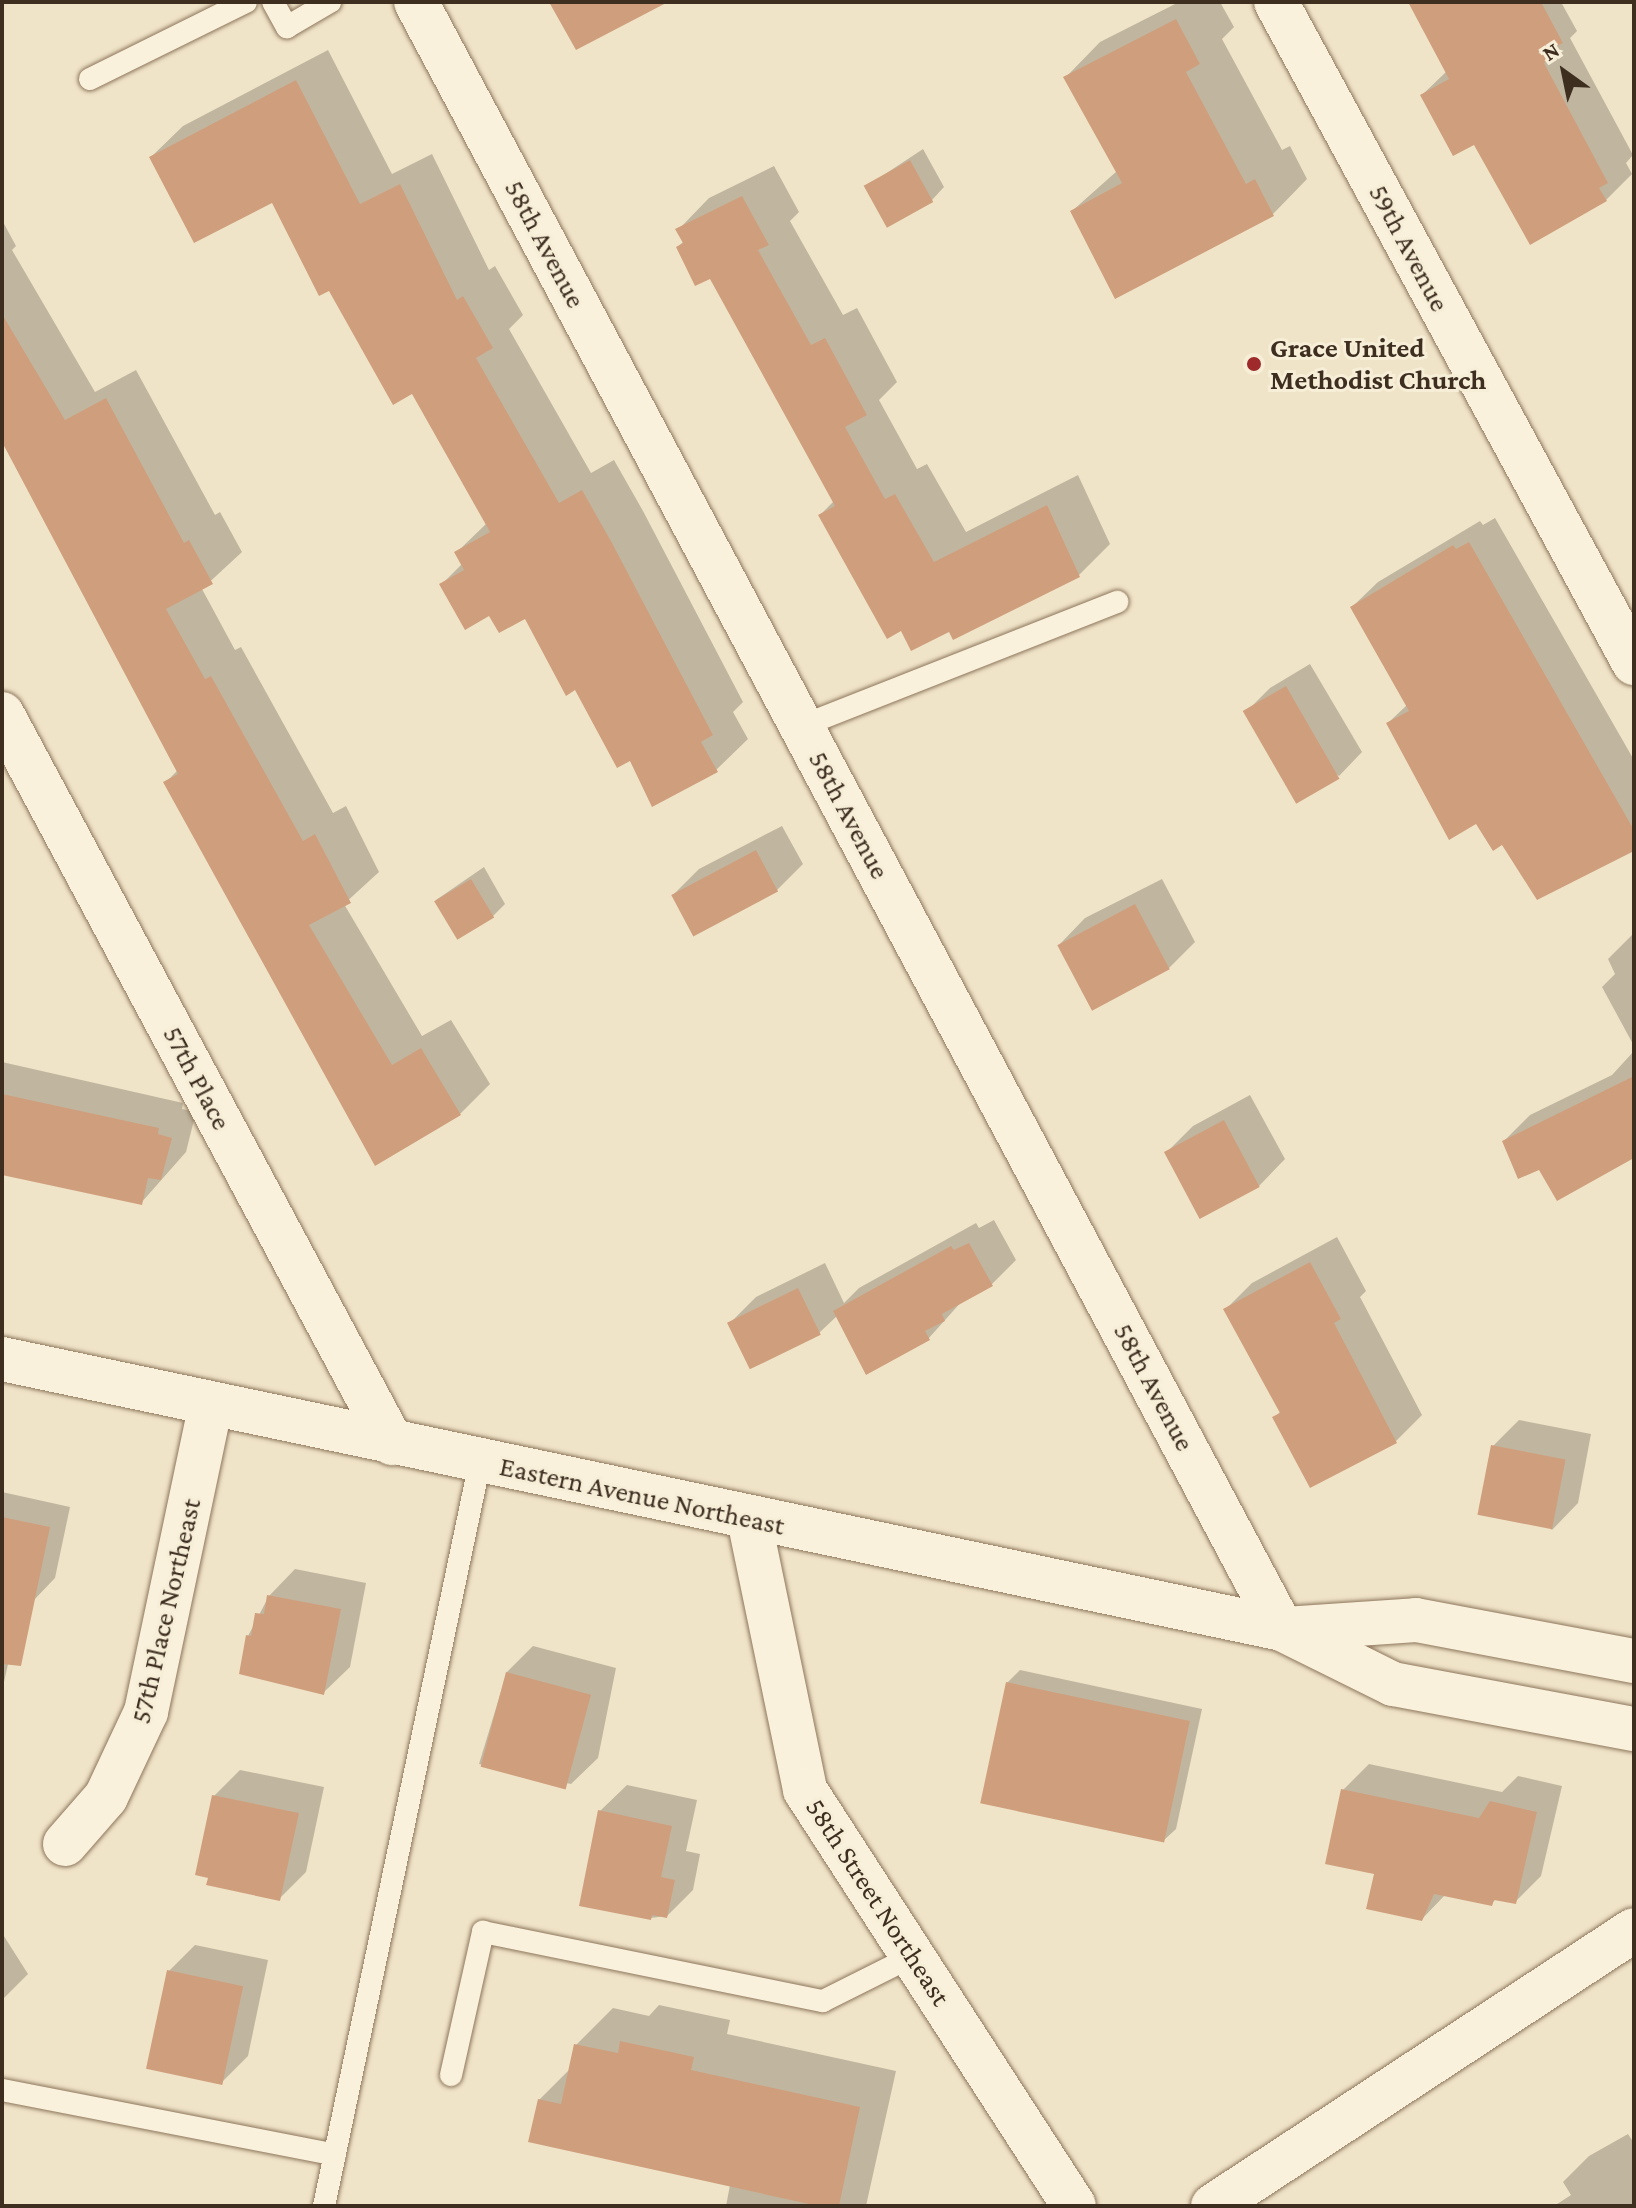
<!DOCTYPE html>
<style>
body{margin:0}
#map{position:relative;width:1636px;height:2208px;overflow:hidden;background:#f0e4c8;font-family:"Crimson Pro",serif}
div>[style]{position:absolute}
[style*='--x']{left:calc(var(--x)*1px);top:calc(var(--y)*1px);width:calc(var(--w)*1px);rotate:calc(var(--a)*1deg)}
.shadow>*{inset:0;background:#0003}
.building>*{inset:0;background:#cf9f7d;transform-origin:0 0}
.roads{filter:drop-shadow(0 0 2px #8d765c) drop-shadow(0 0 2px #8d765c)}
.service>*{height:22px;margin:-11px;padding:0 11px;transform-origin:11px;border-radius:11px;background:#faf1dc}
.minor>*{height:44px;margin:-22px;padding:0 22px;transform-origin:22px;border-radius:22px;background:#faf1dc}
.secondary>*{height:44px;margin:-22px;padding:0 22px;transform-origin:22px;border-radius:22px;background:#faf1dc}
.dots>*{width:22px;height:22px;translate:-50% -50%;box-sizing:border-box;border:4px solid #f7eed8;border-radius:50%}
span{translate:-50% -50%;white-space:nowrap;text-align:center;line-height:1.15;-webkit-text-stroke:6px #f7eed8;paint-order:stroke}
.street-label{font-size:28px;color:#3d2e20}
.poi-label{font-size:28px;color:#3d2e20;font-weight:700}
.left{translate:0 -50%;text-align:left}
.frame{position:absolute;inset:0;border:4px solid #3d2e20;pointer-events:none}
.north{position:absolute;left:1524px;top:32px;width:80px;height:80px;-webkit-text-stroke:6px #f7eed8;paint-order:stroke;rotate:327deg;font-size:22px;font-weight:700;line-height:32px;text-align:center;color:#3d2e20}
.north::after{content:'';display:block;margin:auto;width:28px;height:36px;background:#3d2e20;clip-path:polygon(50% 0,100% 100%,50% 72%,0 100%)}
</style>
<div id="map">
<div class="shadow">
<i style="clip-path:polygon(1179px 2px,1220px 2px,1234px 27px,1222px 39px,1282px 150px,1290px 146px,1307px 179px,1273px 214px,1072px 211px,1117px 171px,1066px 77px,1100px 42px)"></i>
<i style="clip-path:polygon(1410px 2px,1561px 2px,1577px 31px,1570px 38px,1633px 155px,1626px 163px,1632px 174px,1606px 200px,1475px 143px,1422px 95px,1447px 71px)"></i>
<i style="clip-path:polygon(328px 50px,392px 174px,432px 154px,489px 270px,495px 266px,523px 315px,509px 329px,591px 473px,614px 460px,643px 511px,743px 702px,733px 712px,748px 739px,716px 770px,631px 758px,526px 616px,490px 614px,442px 584px,463px 563px,457px 552px,487px 523px,413px 391px,329px 289px,273px 200px,151px 157px,183px 126px)"></i>
<i style="clip-path:polygon(923px 149px,944px 187px,932px 200px,867px 186px)"></i>
<i style="clip-path:polygon(774px 166px,799px 212px,790px 221px,843px 315px,857px 308px,897px 382px,879px 400px,917px 469px,927px 464px,966px 532px,1078px 475px,1110px 544px,1078px 576px,949px 630px,901px 628px,820px 515px,834px 501px,711px 276px,678px 247px,684px 241px,678px 230px,709px 198px)"></i>
<i style="clip-path:polygon(2px 220px,16px 246px,12px 250px,95px 392px,136px 370px,215px 515px,220px 512px,242px 552px,202px 589px,235px 650px,241px 647px,333px 813px,346px 806px,379px 872px,344px 904px,422px 1036px,451px 1020px,490px 1084px,460px 1114px,376px 1163px,166px 782px,178px 770px,2px 438px)"></i>
<i style="clip-path:polygon(1495px 518px,1634px 760px,1634px 849px,1503px 842px,1477px 821px,1388px 723px,1407px 705px,1352px 607px,1378px 582px,1480px 521px,1483px 525px)"></i>
<i style="clip-path:polygon(1310px 664px,1362px 752px,1339px 776px,1246px 712px,1270px 688px)"></i>
<i style="clip-path:polygon(782px 826px,803px 864px,777px 890px,673px 895px,699px 869px)"></i>
<i style="clip-path:polygon(484px 867px,505px 904px,492px 917px,436px 900px)"></i>
<i style="clip-path:polygon(1162px 879px,1195px 942px,1169px 968px,1059px 945px,1085px 918px)"></i>
<i style="clip-path:polygon(1633px 934px,1634px 933px,1634px 1046px,1602px 987px,1615px 974px,1608px 959px)"></i>
<i style="clip-path:polygon(1634px 1051px,1634px 1155px,1540px 1168px,1504px 1141px,1530px 1115px,1612px 1075px)"></i>
<i style="clip-path:polygon(2px 1062px,183px 1103px,182px 1109px,196px 1112px,186px 1152px,141px 1203px,2px 1174px)"></i>
<i style="clip-path:polygon(1250px 1095px,1285px 1159px,1259px 1186px,1167px 1152px,1193px 1126px)"></i>
<i style="clip-path:polygon(994px 1220px,1016px 1260px,992px 1284px,963px 1300px,928px 1339px,837px 1316px,819px 1333px,730px 1323px,756px 1297px,825px 1263px,844px 1303px,859px 1288px,976px 1223px,979px 1228px)"></i>
<i style="clip-path:polygon(1337px 1237px,1366px 1291px,1360px 1297px,1422px 1415px,1396px 1441px,1275px 1417px,1281px 1411px,1225px 1310px,1252px 1283px)"></i>
<i style="clip-path:polygon(1519px 1420px,1591px 1434px,1578px 1503px,1552px 1530px,1493px 1446px)"></i>
<i style="clip-path:polygon(2px 1492px,70px 1507px,55px 1578px,34px 1600px,23px 1597px,2px 1691px)"></i>
<i style="clip-path:polygon(295px 1569px,366px 1583px,350px 1667px,323px 1693px,248px 1636px,269px 1596px)"></i>
<i style="clip-path:polygon(533px 1646px,616px 1668px,598px 1758px,571px 1784px,479px 1764px,507px 1672px)"></i>
<i style="clip-path:polygon(1020px 1670px,1202px 1709px,1176px 1829px,1163px 1841px,1007px 1683px)"></i>
<i style="clip-path:polygon(1369px 1764px,1502px 1792px,1518px 1776px,1562px 1786px,1541px 1876px,1515px 1902px,1497px 1898px,1491px 1904px,1446px 1894px,1422px 1919px,1376px 1872px,1343px 1790px)"></i>
<i style="clip-path:polygon(240px 1770px,324px 1787px,306px 1872px,280px 1898px,214px 1796px)"></i>
<i style="clip-path:polygon(627px 1785px,697px 1800px,686px 1851px,700px 1854px,693px 1890px,667px 1916px,650px 1918px,600px 1811px)"></i>
<i style="clip-path:polygon(2px 1933px,28px 1974px,2px 2000px)"></i>
<i style="clip-path:polygon(195px 1945px,268px 1960px,248px 2056px,222px 2082px,169px 1971px)"></i>
<i style="clip-path:polygon(659px 2005px,730px 2020px,727px 2034px,896px 2071px,866px 2206px,726px 2206px,730px 2185px,539px 2100px,571px 2068px,576px 2045px,613px 2008px,649px 2016px)"></i>
<i style="clip-path:polygon(1628px 2134px,1634px 2143px,1634px 2206px,1554px 2206px,1571px 2195px,1563px 2182px,1589px 2156px)"></i>
</div>
<div class="building">
<i style="clip-path:polygon(549px 2px,668px 2px,576px 50px)"></i>
<i style="clip-path:polygon(1408px 2px,1541px 2px,1563px 43px,1553px 48px,1557px 56px,1544px 63px,1608px 183px,1599px 188px,1607px 201px,1530px 245px,1474px 145px,1453px 156px,1420px 95px,1449px 79px)"></i>
<i style="clip-path:polygon(1176px 19px,1200px 64px,1186px 72px,1246px 184px,1255px 179px,1274px 216px,1115px 299px,1070px 211px,1122px 183px,1063px 77px)"></i>
<i style="clip-path:polygon(296px 80px,360px 204px,400px 184px,457px 300px,463px 296px,493px 348px,476px 358px,559px 503px,582px 490px,612px 543px,713px 735px,701px 742px,718px 772px,652px 807px,630px 761px,617px 768px,575px 690px,566px 696px,525px 619px,499px 633px,489px 616px,465px 630px,439px 584px,464px 570px,454px 552px,490px 532px,412px 394px,393px 405px,329px 291px,319px 296px,272px 203px,194px 243px,149px 157px)"></i>
<i style="left:910px;top:160px;width:48px;height:53px;rotate:61deg"></i>
<i style="clip-path:polygon(742px 196px,769px 245px,758px 250px,811px 345px,825px 338px,867px 415px,845px 427px,885px 499px,895px 494px,934px 562px,1047px 505px,1080px 577px,953px 640px,949px 632px,911px 651px,901px 631px,887px 639px,818px 515px,835px 506px,710px 279px,695px 286px,676px 247px,683px 243px,675px 229px)"></i>
<i style="clip-path:polygon(2px 314px,65px 420px,106px 398px,184px 543px,189px 540px,213px 584px,166px 609px,205px 679px,211px 676px,303px 841px,315px 834px,351px 903px,309px 925px,392px 1065px,421px 1048px,461px 1115px,375px 1166px,163px 782px,178px 774px,2px 442px)"></i>
<i style="clip-path:polygon(1469px 542px,1634px 830px,1634px 851px,1537px 900px,1502px 845px,1493px 851px,1476px 824px,1449px 840px,1386px 723px,1409px 711px,1350px 607px,1453px 545px,1456px 549px)"></i>
<i style="left:1286px;top:686px;width:107px;height:50px;rotate:60deg"></i>
<i style="left:756px;top:850px;width:47px;height:96px;rotate:62deg"></i>
<i style="left:471px;top:879px;width:45px;height:43px;rotate:59deg"></i>
<i style="left:1135px;top:904px;width:74px;height:88px;rotate:62deg"></i>
<i style="clip-path:polygon(1634px 1076px,1634px 1158px,1557px 1201px,1539px 1170px,1518px 1179px,1502px 1141px)"></i>
<i style="clip-path:polygon(2px 1094px,159px 1128px,158px 1134px,172px 1138px,161px 1180px,148px 1178px,142px 1205px,2px 1175px)"></i>
<i style="left:1224px;top:1120px;width:76px;height:68px;rotate:62deg"></i>
<i style="clip-path:polygon(969px 1243px,993px 1286px,942px 1314px,945px 1321px,925px 1331px,930px 1340px,866px 1375px,833px 1311px,951px 1246px,954px 1250px)"></i>
<i style="clip-path:polygon(1310px 1262px,1341px 1319px,1334px 1323px,1397px 1443px,1310px 1488px,1272px 1417px,1280px 1413px,1223px 1309px)"></i>
<i style="left:798px;top:1288px;width:52px;height:79px;rotate:64deg"></i>
<i style="left:1491px;top:1445px;width:76px;height:71px;rotate:11deg"></i>
<i style="clip-path:polygon(2px 1517px,50px 1527px,21px 1666px,2px 1664px)"></i>
<i style="clip-path:polygon(267px 1595px,341px 1609px,324px 1695px,239px 1674px,246px 1635px,251px 1636px,255px 1613px,264px 1614px)"></i>
<i style="left:506px;top:1672px;width:88px;height:98px;rotate:15deg"></i>
<i style="left:1006px;top:1682px;width:188px;height:124px;rotate:12deg"></i>
<i style="clip-path:polygon(1341px 1789px,1479px 1818px,1490px 1801px,1537px 1812px,1516px 1904px,1494px 1900px,1492px 1906px,1434px 1894px,1422px 1921px,1366px 1909px,1374px 1874px,1325px 1864px)"></i>
<i style="clip-path:polygon(212px 1795px,299px 1813px,280px 1901px,206px 1885px,208px 1878px,195px 1875px)"></i>
<i style="clip-path:polygon(598px 1810px,672px 1826px,661px 1877px,675px 1880px,667px 1918px,652px 1915px,651px 1920px,579px 1906px)"></i>
<i style="left:167px;top:1970px;width:78px;height:101px;rotate:12deg"></i>
<i style="clip-path:polygon(620px 2041px,694px 2057px,691px 2070px,860px 2107px,839px 2206px,818px 2206px,528px 2142px,538px 2099px,561px 2104px,574px 2044px,618px 2053px)"></i>
</div>
<div class="roads">
<div class="service">
<i style="--x:273;--y:2;--w:29;--a:61"></i>
<i style="--x:287;--y:27;--w:50;--a:-30.2"></i>
<i style="--x:90;--y:79;--w:174;--a:-26.3"></i>
<i style="--x:802;--y:726;--w:339;--a:-21.5"></i>
<i style="--x:451;--y:2075;--w:147;--a:-77.4"></i>
<i style="--x:483;--y:1932;--w:347;--a:11.5"></i>
<i style="--x:823;--y:2001;--w:101;--a:-26.6"></i>
<i style="--x:2;--y:2090;--w:339;--a:11"></i>
<i style="--x:324;--y:2206;--w:760;--a:-78.16"></i>
</div>
<div class="minor">
<i style="--x:416;--y:2;--w:1843;--a:61.98"></i>
<i style="--x:1276;--y:2;--w:752;--a:61.56"></i>
<i style="--x:2;--y:714;--w:827;--a:61.85"></i>
<i style="--x:749;--y:1519;--w:277;--a:78.3"></i>
<i style="--x:805;--y:1790;--w:495;--a:57.1"></i>
<i style="--x:65;--y:1844;--w:62;--a:-48.9"></i>
<i style="--x:106;--y:1797;--w:94;--a:-64.8"></i>
<i style="--x:146;--y:1712;--w:315;--a:-78.1"></i>
</div>
<div class="secondary">
<i style="--x:2;--y:1359;--w:1308;--a:11.91"></i>
<i style="--x:1282;--y:1629;--w:124;--a:26.4"></i>
<i style="--x:1393;--y:1684;--w:245;--a:10.6"></i>
<i style="--x:1285;--y:1629;--w:131;--a:-3.9"></i>
<i style="--x:1416;--y:1620;--w:222;--a:10.7"></i>
<i style="--x:1213;--y:2206;--w:503;--a:-33.25"></i>
</div>
</div>
<div class="dots">
<i style="left:1254px;top:364px;background:#9e2a2b"></i>
</div>
<div class="street-label">
<span style="left:545px;top:244px;rotate:62deg">58th Avenue</span>
<span style="left:1409px;top:248px;rotate:62deg">59th Avenue</span>
<span style="left:849px;top:815px;rotate:62deg">58th Avenue</span>
<span style="left:197px;top:1078px;rotate:62deg">57th Place</span>
<span style="left:1154px;top:1387px;rotate:62deg">58th Avenue</span>
<span style="left:642px;top:1496px;rotate:12deg">Eastern Avenue Northeast</span>
<span style="left:166px;top:1611px;rotate:-77deg">57th Place Northeast</span>
<span style="left:878px;top:1902px;rotate:57deg">58th Street Northeast</span>
</div>
<div class="poi-label">
<span class="left" style="left:1270px;top:364px">Grace United<br>Methodist Church</span>
</div>
<div class="frame"></div>
<div class="north">N</div>
</div>
